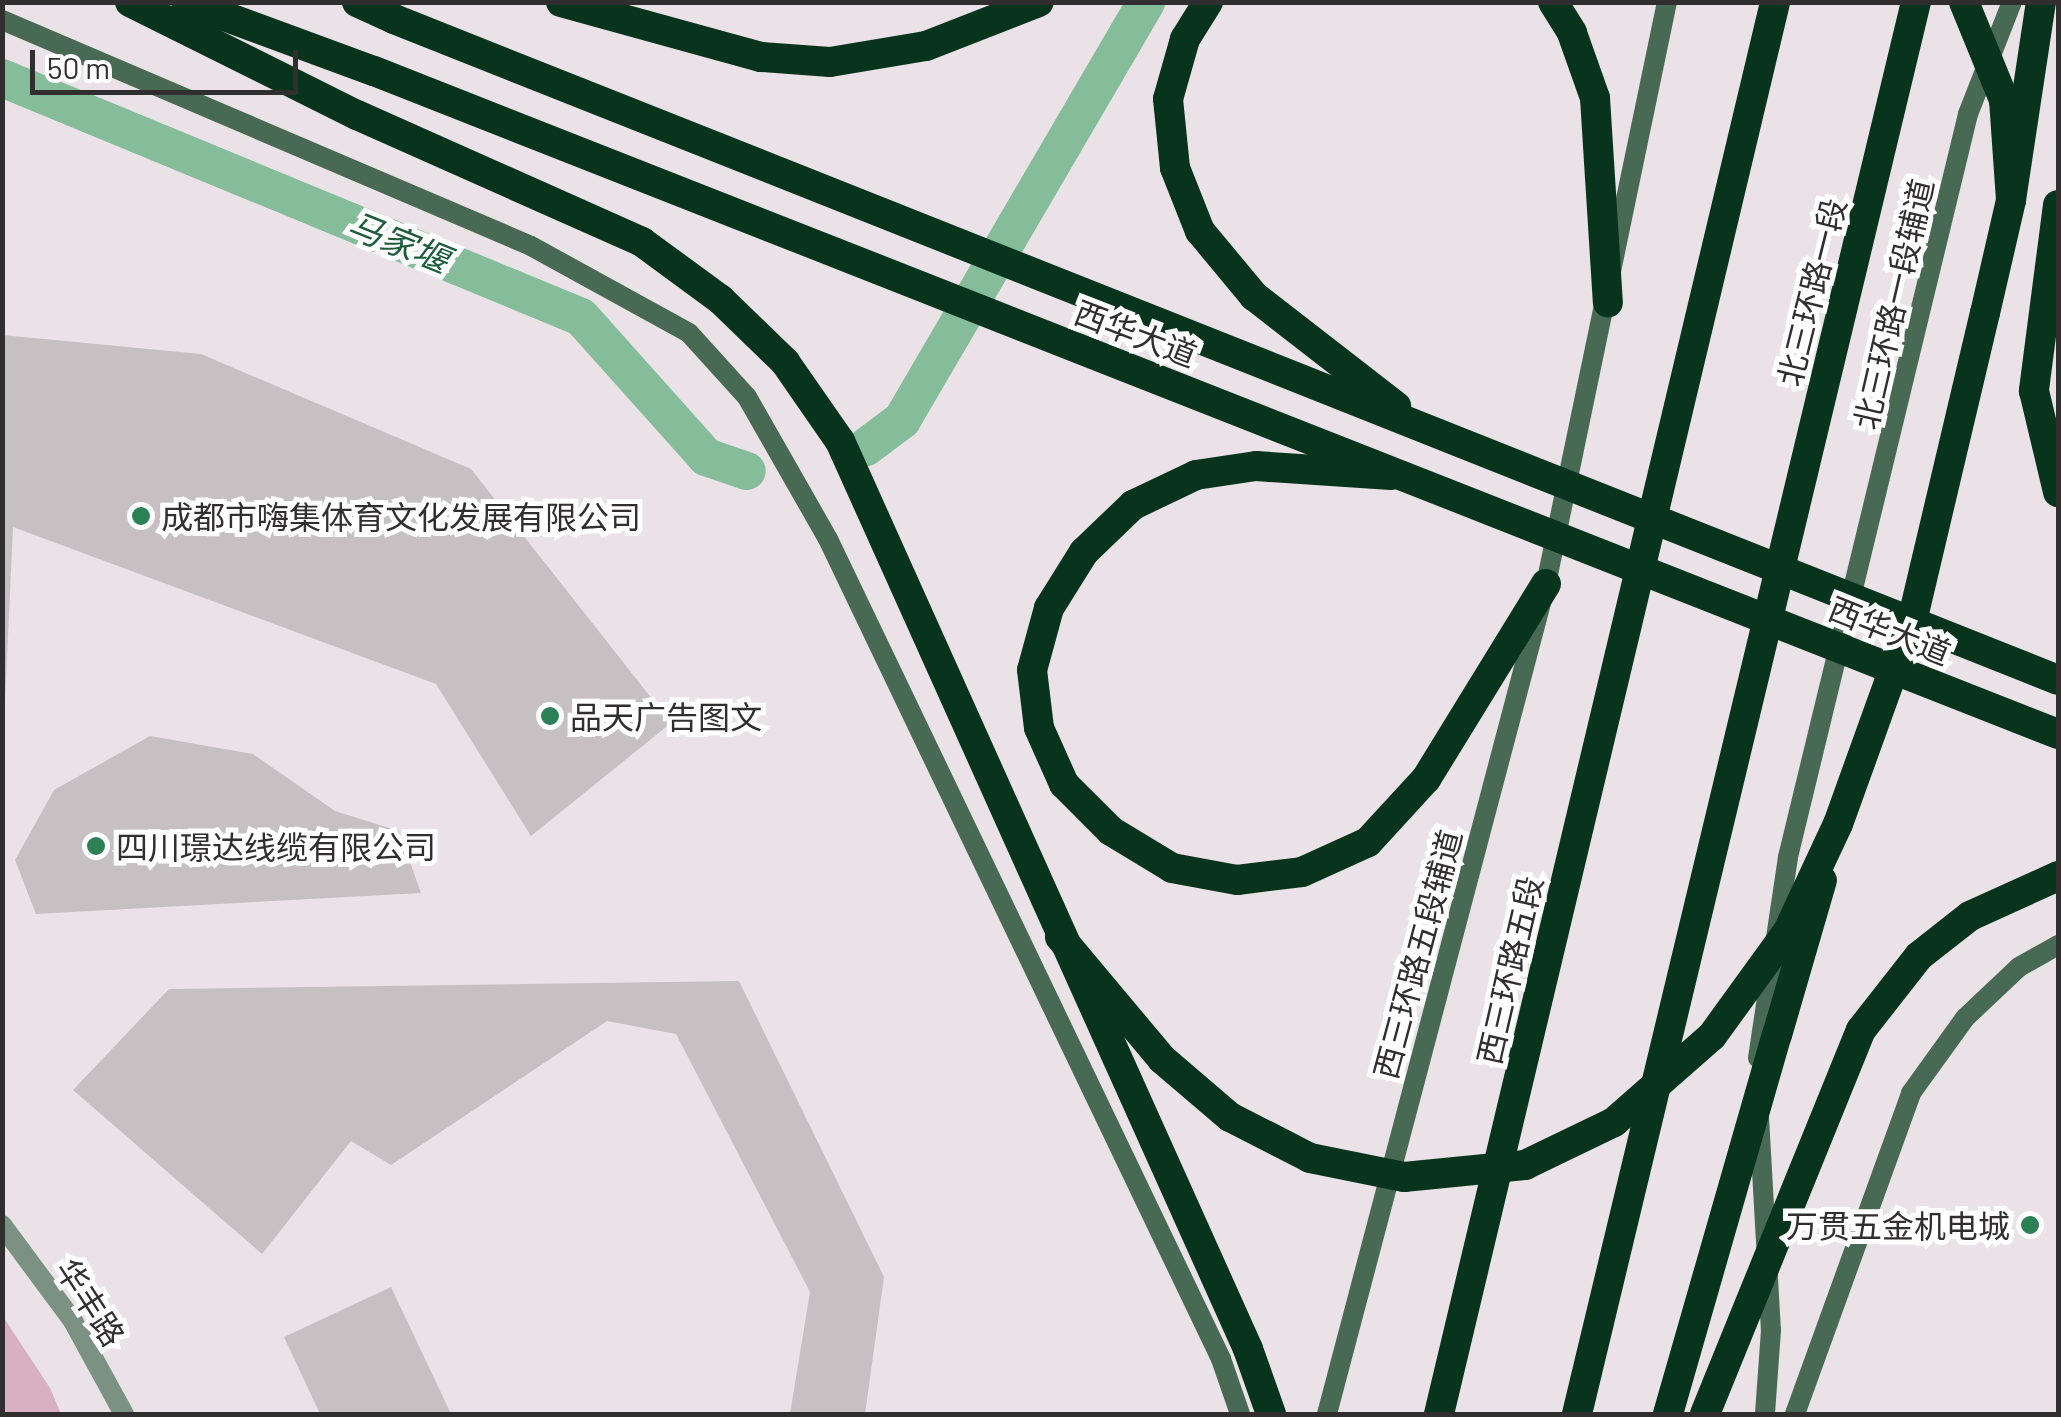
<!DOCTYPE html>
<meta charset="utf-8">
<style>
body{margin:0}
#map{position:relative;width:2061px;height:1417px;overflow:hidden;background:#eae2e6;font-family:Barlow,"Noto Sans SC",sans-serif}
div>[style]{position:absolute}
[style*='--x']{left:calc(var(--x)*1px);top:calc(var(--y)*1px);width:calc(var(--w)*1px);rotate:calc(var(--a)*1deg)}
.green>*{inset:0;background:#d9afc2}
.canal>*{height:38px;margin:-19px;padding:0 19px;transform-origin:19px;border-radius:19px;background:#85bd9a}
.building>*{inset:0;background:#c7c0c3}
.street>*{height:20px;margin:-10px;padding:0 10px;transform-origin:10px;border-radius:10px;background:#7b9283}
.secondary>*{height:20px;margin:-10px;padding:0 10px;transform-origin:10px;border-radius:10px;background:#486a54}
.highway>*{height:30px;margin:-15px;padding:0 15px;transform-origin:15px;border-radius:15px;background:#08341e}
.highway-bridge>*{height:30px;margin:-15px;padding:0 15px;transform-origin:15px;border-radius:15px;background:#08341e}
.dots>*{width:28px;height:28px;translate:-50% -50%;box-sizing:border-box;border:5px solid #fff;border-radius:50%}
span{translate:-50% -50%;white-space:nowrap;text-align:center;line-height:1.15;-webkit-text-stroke:10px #fff;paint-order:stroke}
.street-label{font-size:32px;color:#312e2f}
.poi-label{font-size:32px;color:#312e2f}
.left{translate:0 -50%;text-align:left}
.right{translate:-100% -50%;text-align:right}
.water-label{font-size:35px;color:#1c5c3a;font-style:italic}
.frame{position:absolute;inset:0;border:5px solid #312e2f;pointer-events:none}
.scale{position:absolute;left:30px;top:50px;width:268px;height:45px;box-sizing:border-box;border:5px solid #312e2f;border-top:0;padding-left:12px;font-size:30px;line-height:35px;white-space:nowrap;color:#312e2f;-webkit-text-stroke:8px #fff;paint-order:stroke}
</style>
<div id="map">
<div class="green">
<i style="clip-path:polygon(2px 1315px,50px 1388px,61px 1414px,3px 1414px)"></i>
</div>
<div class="canal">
<i style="--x:2;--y:78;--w:626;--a:22.43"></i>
<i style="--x:581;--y:317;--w:188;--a:48.2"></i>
<i style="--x:706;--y:457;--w:43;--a:18.9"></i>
<i style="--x:866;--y:447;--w:45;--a:-36.9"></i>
<i style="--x:902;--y:420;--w:484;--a:-59.7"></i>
</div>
<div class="building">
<i style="clip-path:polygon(2px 335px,201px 354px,471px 469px,671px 723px,531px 836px,436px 684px,13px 527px,2px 766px)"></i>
<i style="clip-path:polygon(150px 736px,253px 754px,335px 811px,399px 831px,421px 893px,36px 914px,15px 860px,54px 790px)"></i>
<i style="clip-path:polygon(739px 981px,884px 1277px,865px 1414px,790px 1414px,810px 1292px,676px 1034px,607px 1021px,391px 1165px,351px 1141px,262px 1254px,73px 1090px,169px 989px)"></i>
<i style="clip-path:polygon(391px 1287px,451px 1414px,320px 1414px,284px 1337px)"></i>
</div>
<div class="street">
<i style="--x:2;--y:1225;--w:119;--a:53.5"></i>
<i style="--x:73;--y:1321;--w:106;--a:61.3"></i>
</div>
<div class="secondary">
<i style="--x:2;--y:20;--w:575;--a:23.13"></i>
<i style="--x:531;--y:246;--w:180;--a:28.8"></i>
<i style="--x:689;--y:333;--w:86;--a:47.8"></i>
<i style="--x:747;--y:397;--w:163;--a:60.3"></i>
<i style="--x:828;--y:539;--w:909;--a:64.39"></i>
<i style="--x:1221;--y:1359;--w:58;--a:70.9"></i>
<i style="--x:1758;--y:1058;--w:203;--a:-81.5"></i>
<i style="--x:1788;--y:857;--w:764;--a:-76.38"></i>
<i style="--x:1968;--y:114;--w:120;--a:-68.6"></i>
<i style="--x:1759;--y:1117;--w:213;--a:86.8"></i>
<i style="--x:1771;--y:1330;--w:84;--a:94.1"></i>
<i style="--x:1327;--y:1414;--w:858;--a:-75.22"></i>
<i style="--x:1546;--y:584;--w:594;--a:-78.26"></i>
<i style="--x:1795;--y:1414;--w:341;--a:-70.1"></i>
<i style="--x:1911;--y:1093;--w:92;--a:-54.2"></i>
<i style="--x:1965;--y:1018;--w:74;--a:-43.4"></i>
<i style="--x:2019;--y:967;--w:45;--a:-29.4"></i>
</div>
<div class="highway">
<i style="--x:130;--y:2;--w:254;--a:26.5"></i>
<i style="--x:357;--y:115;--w:312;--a:24"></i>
<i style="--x:642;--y:242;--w:97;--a:36.2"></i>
<i style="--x:720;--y:299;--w:91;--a:44.1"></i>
<i style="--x:785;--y:362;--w:96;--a:55.2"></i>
<i style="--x:840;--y:441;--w:995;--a:65.8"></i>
<i style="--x:1248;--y:1349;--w:69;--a:70.5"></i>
<i style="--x:186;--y:2;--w:200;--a:20.2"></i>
<i style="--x:357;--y:2;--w:41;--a:24.7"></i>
<i style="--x:1553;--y:2;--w:36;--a:58"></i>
<i style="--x:1572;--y:33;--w:69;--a:70.5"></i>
<i style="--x:1595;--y:98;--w:205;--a:86.4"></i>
<i style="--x:2058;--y:205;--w:188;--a:97.4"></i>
<i style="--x:2034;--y:391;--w:104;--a:76.6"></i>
<i style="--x:1985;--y:313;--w:116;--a:-77"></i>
<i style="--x:2011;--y:200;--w:200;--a:-81.4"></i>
<i style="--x:1391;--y:475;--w:135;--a:-176.2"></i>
<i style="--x:1256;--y:466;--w:61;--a:171.5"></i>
<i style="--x:1196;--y:475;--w:70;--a:154.5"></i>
<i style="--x:1133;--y:505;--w:68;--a:136.2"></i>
<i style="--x:1084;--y:552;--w:66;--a:122"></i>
<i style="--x:1049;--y:608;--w:64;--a:105.3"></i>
<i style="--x:1032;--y:670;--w:58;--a:83.1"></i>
<i style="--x:1039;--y:728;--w:61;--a:65.9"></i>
<i style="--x:1064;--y:784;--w:66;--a:45"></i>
<i style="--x:1111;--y:831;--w:71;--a:31.2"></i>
<i style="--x:1172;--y:868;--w:66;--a:10.5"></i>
<i style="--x:1237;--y:880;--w:65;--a:-7"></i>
<i style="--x:1302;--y:872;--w:72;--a:-24.4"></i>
<i style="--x:1368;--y:842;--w:86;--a:-47.4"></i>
<i style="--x:1426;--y:779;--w:229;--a:-58.4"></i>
<i style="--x:1777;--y:1035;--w:161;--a:-73.8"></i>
<i style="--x:1439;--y:1414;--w:1451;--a:-76.61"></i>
<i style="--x:1577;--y:1414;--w:1452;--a:-76.5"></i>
</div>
<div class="highway-bridge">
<i style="--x:561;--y:2;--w:207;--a:15.4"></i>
<i style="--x:761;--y:57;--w:69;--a:4.1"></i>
<i style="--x:830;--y:62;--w:97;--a:-9.5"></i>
<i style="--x:926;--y:46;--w:121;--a:-21.3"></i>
<i style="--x:1208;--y:2;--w:44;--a:121.9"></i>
<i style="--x:1185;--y:39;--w:62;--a:105.8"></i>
<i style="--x:1168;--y:99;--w:69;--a:84.2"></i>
<i style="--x:1175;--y:168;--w:68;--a:68.4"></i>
<i style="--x:1200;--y:231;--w:85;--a:50.3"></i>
<i style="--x:1254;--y:296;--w:180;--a:37.8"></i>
<i style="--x:1964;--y:2;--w:106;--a:67.8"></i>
<i style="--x:2004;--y:100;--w:100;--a:86"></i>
<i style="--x:394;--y:19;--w:1790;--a:21.66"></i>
<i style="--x:374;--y:71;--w:1810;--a:21.49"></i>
<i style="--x:1060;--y:937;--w:159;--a:50.1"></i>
<i style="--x:1162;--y:1059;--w:89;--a:40.5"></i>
<i style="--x:1230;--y:1117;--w:90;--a:27.1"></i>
<i style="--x:1310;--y:1158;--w:96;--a:11.4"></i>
<i style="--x:1404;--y:1177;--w:122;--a:-5.7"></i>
<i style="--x:1525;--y:1165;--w:99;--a:-25.8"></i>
<i style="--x:1614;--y:1122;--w:130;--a:-41.3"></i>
<i style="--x:1712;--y:1036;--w:130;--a:-54.1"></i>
<i style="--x:1788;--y:931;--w:118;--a:-65"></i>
<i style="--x:1838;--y:824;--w:224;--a:-70.2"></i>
<i style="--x:1914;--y:613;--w:308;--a:-76.7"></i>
<i style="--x:1668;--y:1414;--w:394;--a:-74"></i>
<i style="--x:1705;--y:1414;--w:414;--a:-67.9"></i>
<i style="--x:1861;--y:1030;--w:94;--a:-51.9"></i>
<i style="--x:1919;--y:956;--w:65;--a:-38.1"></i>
<i style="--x:1970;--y:916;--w:97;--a:-24.4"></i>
</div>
<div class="dots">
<i style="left:141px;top:516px;background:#2c8154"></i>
<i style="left:550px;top:716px;background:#2c8154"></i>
<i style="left:96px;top:846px;background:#2c8154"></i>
<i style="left:2030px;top:1225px;background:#2c8154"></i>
</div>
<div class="street-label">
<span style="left:1811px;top:292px;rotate:-76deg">北三环路一段</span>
<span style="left:1893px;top:304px;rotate:-77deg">北三环路一段辅道</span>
<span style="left:1136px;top:333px;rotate:21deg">西华大道</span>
<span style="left:1890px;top:630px;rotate:22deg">西华大道</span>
<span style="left:1417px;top:954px;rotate:-75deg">西三环路五段辅道</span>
<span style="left:1509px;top:970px;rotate:-77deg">西三环路五段</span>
<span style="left:91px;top:1302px;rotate:57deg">华丰路</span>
</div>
<div class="poi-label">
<span class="left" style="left:161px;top:516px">成都市嗨集体育文化发展有限公司</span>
<span class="left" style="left:570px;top:716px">品天广告图文</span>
<span class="left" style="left:116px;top:846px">四川璟达线缆有限公司</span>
<span class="right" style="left:2010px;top:1225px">万贯五金机电城</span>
</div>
<div class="water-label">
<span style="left:399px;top:241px;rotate:22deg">马家堰</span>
</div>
<div class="frame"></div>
<div class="scale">50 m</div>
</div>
